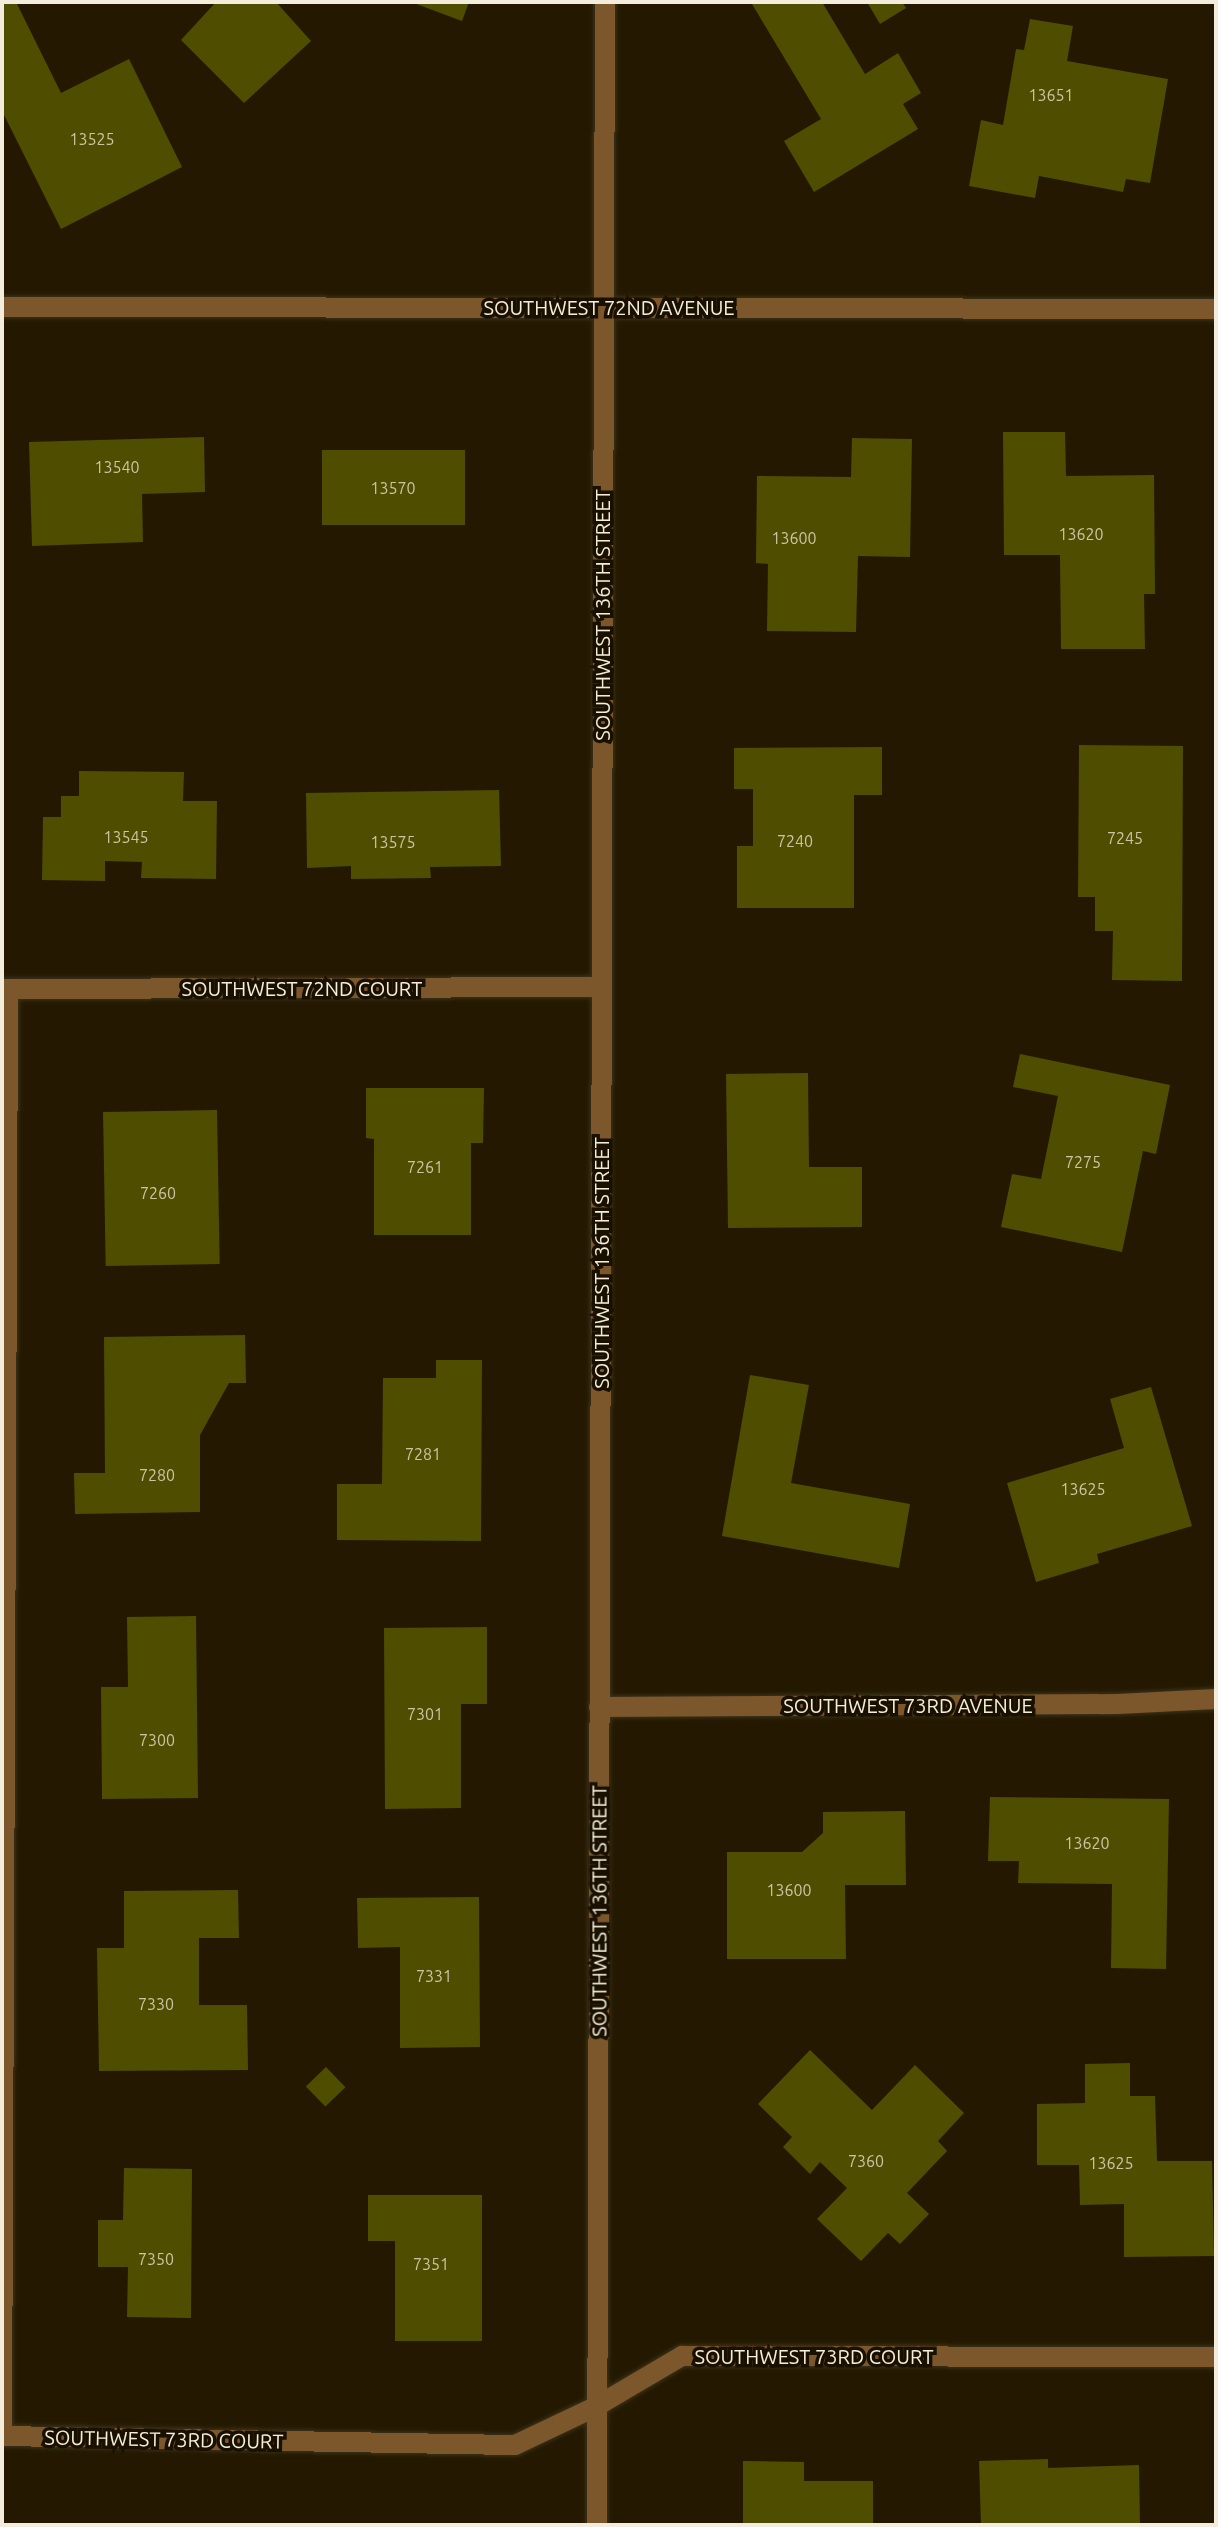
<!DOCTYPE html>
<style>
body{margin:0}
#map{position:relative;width:1218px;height:2527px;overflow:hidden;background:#241900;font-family:Ubuntu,sans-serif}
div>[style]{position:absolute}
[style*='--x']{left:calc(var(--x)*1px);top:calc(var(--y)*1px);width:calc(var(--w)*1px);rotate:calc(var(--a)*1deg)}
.building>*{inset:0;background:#4f4d00;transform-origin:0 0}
.roads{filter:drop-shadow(0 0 2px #3d321a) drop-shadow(0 0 2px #3d321a)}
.minor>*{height:20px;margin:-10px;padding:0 10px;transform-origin:10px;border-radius:10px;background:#7c572c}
span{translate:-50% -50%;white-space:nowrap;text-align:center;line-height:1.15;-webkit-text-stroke:7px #191000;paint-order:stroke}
.number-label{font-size:16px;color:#cbc5a5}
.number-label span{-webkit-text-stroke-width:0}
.street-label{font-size:20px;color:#f4eddc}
.frame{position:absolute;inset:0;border:4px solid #f4eddc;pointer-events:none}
</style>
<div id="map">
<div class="building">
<i style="clip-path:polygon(16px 2px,61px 93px,129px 59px,182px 167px,61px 229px,2px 111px,2px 3px)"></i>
<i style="clip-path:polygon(216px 2px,276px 2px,311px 41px,244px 103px,181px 40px)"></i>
<i style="clip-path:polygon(411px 2px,469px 2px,462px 21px)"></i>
<i style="clip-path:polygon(756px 2px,822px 2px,865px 74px,898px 53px,921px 93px,903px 104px,918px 129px,814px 192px,784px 141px,821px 119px,752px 4px)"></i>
<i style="clip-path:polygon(867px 2px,902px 2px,906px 8px,880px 24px)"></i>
<i style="clip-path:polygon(1030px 19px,1073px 26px,1067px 61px,1168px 79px,1150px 183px,1126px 179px,1123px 192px,1039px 176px,1035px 198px,969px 186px,981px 120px,1003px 125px,1016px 49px,1024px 50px)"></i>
<i style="clip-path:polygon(1003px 432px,1065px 432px,1066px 476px,1154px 475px,1155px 594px,1144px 594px,1145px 649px,1061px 649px,1060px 555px,1004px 555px)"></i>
<i style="clip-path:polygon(204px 437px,205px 492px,142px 494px,143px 542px,32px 546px,29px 442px)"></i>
<i style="clip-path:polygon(852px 438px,912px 439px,910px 557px,858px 556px,856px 632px,767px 631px,768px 564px,756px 563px,757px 476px,851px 477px)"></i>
<i style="left:322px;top:450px;width:143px;height:75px"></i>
<i style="clip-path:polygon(1079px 745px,1183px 746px,1182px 981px,1112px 980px,1113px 931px,1095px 931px,1095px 897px,1078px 897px)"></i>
<i style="clip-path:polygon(882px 747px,882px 795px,854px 795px,854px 908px,737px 908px,737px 846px,753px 846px,753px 789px,734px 789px,734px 748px)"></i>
<i style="clip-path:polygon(79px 771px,184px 772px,183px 801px,217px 801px,216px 879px,141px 878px,142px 862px,105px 861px,105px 881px,42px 880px,43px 817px,61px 817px,61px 796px,79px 796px)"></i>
<i style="clip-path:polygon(499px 790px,501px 866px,430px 867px,431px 878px,351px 879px,351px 866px,307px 868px,306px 793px)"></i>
<i style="clip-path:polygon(1020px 1054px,1170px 1085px,1156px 1154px,1143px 1151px,1122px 1252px,1001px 1227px,1012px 1174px,1041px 1179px,1058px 1096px,1013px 1087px)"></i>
<i style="clip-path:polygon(808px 1073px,809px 1167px,862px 1167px,862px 1227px,728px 1228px,726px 1074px)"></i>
<i style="clip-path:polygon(366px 1088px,484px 1088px,483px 1143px,471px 1143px,471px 1235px,374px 1235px,374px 1139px,366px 1138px)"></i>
<i style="left:217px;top:1110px;width:154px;height:114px;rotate:89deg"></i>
<i style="clip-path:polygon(245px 1335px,246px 1383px,229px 1383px,200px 1435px,200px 1512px,75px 1514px,74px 1473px,105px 1473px,104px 1337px)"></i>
<i style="clip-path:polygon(436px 1360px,482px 1360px,481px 1541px,337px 1540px,337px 1484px,382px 1484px,383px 1378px,436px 1378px)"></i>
<i style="clip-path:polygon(750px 1375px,809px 1385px,791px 1483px,910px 1504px,899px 1568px,722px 1536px)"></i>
<i style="clip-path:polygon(1151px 1387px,1192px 1526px,1097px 1554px,1099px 1563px,1036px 1582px,1007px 1483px,1124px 1448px,1110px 1399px)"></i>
<i style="clip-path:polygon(196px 1616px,198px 1798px,102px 1799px,101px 1687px,128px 1687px,127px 1617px)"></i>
<i style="clip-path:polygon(487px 1627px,487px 1704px,461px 1704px,461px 1808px,385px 1809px,384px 1628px)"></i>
<i style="clip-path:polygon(990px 1797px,1169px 1799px,1166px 1969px,1111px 1968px,1112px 1884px,1018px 1883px,1019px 1861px,988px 1861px)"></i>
<i style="clip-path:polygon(905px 1811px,906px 1885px,845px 1885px,846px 1959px,727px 1959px,727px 1852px,802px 1852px,823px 1833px,823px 1812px)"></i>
<i style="clip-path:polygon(238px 1890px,239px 1938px,199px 1938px,199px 2005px,247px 2005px,248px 2070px,99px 2071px,97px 1948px,124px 1948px,124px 1891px)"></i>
<i style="clip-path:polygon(479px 1897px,480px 2047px,400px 2048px,400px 1947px,358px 1948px,357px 1898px)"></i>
<i style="clip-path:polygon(810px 2050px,872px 2110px,915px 2065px,964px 2113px,938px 2141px,947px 2151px,907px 2193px,929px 2214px,900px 2244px,888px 2233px,861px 2261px,817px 2219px,847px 2188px,820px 2162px,810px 2174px,783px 2147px,792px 2137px,758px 2104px)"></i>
<i style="clip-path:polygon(1130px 2063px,1130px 2096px,1155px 2096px,1157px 2161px,1212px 2161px,1214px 2256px,1124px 2257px,1124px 2204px,1080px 2205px,1079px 2165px,1037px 2165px,1037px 2104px,1085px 2103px,1085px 2064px)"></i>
<i style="left:326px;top:2067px;width:28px;height:28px;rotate:46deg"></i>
<i style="clip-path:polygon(124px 2168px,192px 2169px,191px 2318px,127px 2317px,128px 2267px,98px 2267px,98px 2220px,123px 2220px)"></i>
<i style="clip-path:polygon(368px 2195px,482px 2195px,482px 2341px,395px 2341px,395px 2241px,368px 2241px)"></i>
<i style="clip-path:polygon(1048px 2459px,1048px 2468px,1139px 2465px,1140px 2525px,981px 2525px,979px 2461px)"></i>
<i style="clip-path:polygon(743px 2461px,804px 2462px,804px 2481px,873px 2481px,873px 2525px,743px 2525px)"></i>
</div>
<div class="roads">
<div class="minor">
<i style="--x:2;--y:307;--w:1214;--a:0.09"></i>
<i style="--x:2;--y:989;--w:600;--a:-0.19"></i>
<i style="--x:599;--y:1707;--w:519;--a:-0.33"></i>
<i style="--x:1118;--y:1704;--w:98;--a:-2.9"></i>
<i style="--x:2;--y:2429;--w:1440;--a:-89.76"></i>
<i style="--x:2;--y:2436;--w:513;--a:1.01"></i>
<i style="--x:515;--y:2445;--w:91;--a:-25.4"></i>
<i style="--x:597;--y:2406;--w:99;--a:-30.5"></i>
<i style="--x:682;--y:2356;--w:534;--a:0.11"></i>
<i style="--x:597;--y:2525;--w:2523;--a:-89.82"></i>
</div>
</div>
<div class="number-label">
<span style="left:1051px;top:95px">13651</span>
<span style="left:92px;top:139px">13525</span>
<span style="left:117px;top:467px">13540</span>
<span style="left:393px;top:488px">13570</span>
<span style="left:1081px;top:534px">13620</span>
<span style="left:794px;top:538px">13600</span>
<span style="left:126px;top:837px">13545</span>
<span style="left:1125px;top:838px">7245</span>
<span style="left:795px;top:841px">7240</span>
<span style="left:393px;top:842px">13575</span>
<span style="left:1083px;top:1162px">7275</span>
<span style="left:425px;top:1167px">7261</span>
<span style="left:158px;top:1193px">7260</span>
<span style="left:423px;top:1454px">7281</span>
<span style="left:157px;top:1475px">7280</span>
<span style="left:1083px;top:1489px">13625</span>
<span style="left:425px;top:1714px">7301</span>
<span style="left:157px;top:1740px">7300</span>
<span style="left:1087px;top:1843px">13620</span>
<span style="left:789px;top:1890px">13600</span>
<span style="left:434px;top:1976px">7331</span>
<span style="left:156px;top:2004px">7330</span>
<span style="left:866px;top:2161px">7360</span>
<span style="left:1111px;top:2163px">13625</span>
<span style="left:156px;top:2259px">7350</span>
<span style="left:431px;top:2264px">7351</span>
</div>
<div class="street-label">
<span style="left:609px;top:307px">SOUTHWEST 72ND AVENUE</span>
<span style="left:602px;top:615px;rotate:-90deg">SOUTHWEST 136TH STREET</span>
<span style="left:302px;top:988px">SOUTHWEST 72ND COURT</span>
<span style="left:601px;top:1263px;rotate:-90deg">SOUTHWEST 136TH STREET</span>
<span style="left:908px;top:1705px">SOUTHWEST 73RD AVENUE</span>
<span style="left:599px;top:1911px;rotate:-90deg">SOUTHWEST 136TH STREET</span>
<span style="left:814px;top:2356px">SOUTHWEST 73RD COURT</span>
<span style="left:164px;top:2439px;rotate:1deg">SOUTHWEST 73RD COURT</span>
</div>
<div class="frame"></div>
</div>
